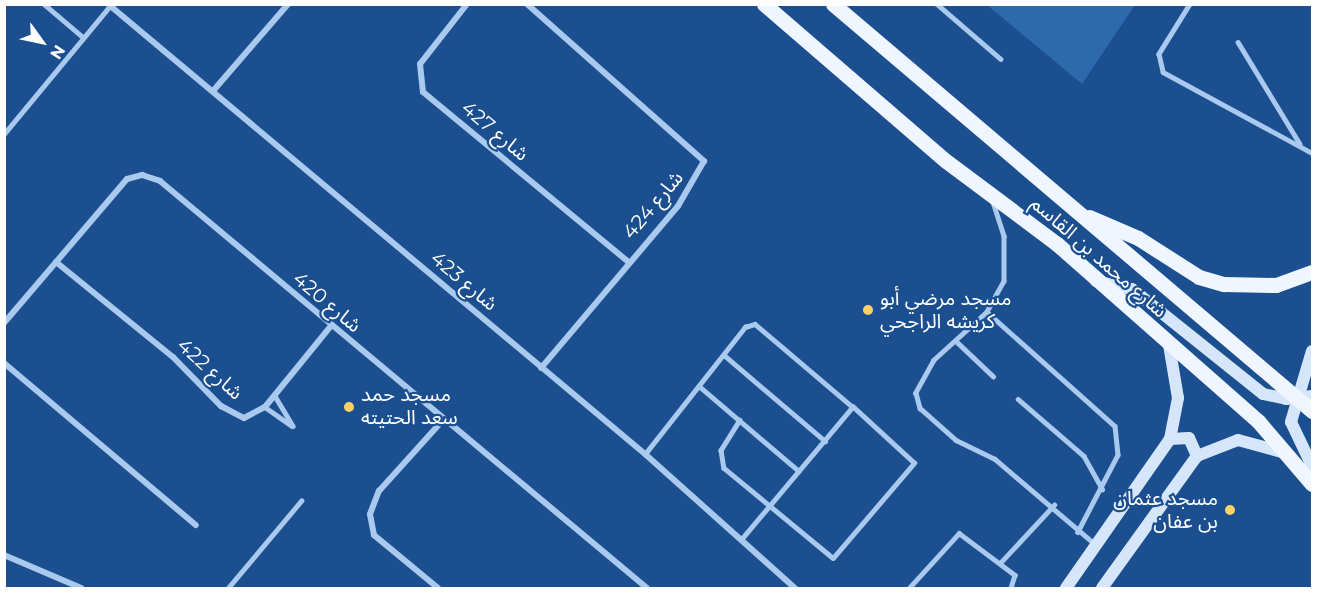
<!DOCTYPE html>
<meta charset="utf-8">
<style>
body{margin:0}
#map{position:relative;width:1317px;height:593px;overflow:hidden;background:#1b4f8f;font-family:Montserrat,"Noto Sans Arabic",sans-serif}
div>[style]{position:absolute}
[style*='--x']{left:calc(var(--x)*1px);top:calc(var(--y)*1px);width:calc(var(--w)*1px);rotate:calc(var(--a)*1deg)}
.green>*{inset:0;background:#2e69ad}
.lane>*{height:4.5px;margin:-2.25px;padding:0 2.25px;transform-origin:2.25px;border-radius:2.25px;background:#a9c9ee}
.street>*{height:6px;margin:-3px;padding:0 3px;transform-origin:3px;border-radius:3px;background:#a9c9ee}
.secondary>*{height:12px;margin:-6px;padding:0 6px;transform-origin:6px;border-radius:6px;background:#d6e6fa}
.primary>*{height:15px;margin:-7.5px;padding:0 7.5px;transform-origin:7.5px;border-radius:7.5px;background:#f0f6ff}
.dots>*{width:16px;height:16px;translate:-50% -50%;box-sizing:border-box;border:3px solid #1b4f8f;border-radius:50%}
span{translate:-50% -50%;white-space:nowrap;text-align:center;line-height:1.15;-webkit-text-stroke:4.5px #1b4f8f;paint-order:stroke}
.street-label{font-size:20px;color:#fff}
.poi-label{font-size:20px;color:#fff}
.left{translate:0 -50%;text-align:left}
.right{translate:-100% -50%;text-align:right}
.frame{position:absolute;inset:0;border:6px solid #fff;pointer-events:none}
.north{position:absolute;left:12px;top:12px;width:60px;height:60px;-webkit-text-stroke:4px #1b4f8f;paint-order:stroke;rotate:123deg;font-size:16px;font-weight:700;line-height:24px;text-align:center;color:#fff}
.north::after{content:'';display:block;margin:auto;width:21px;height:27px;background:#fff;clip-path:polygon(50% 0,100% 100%,50% 72%,0 100%)}
</style>
<div id="map">
<div class="green">
<i style="clip-path:polygon(987px 5px,1135px 5px,1082px 84px)"></i>
</div>
<div class="lane">
<i style="--x:44;--y:4;--w:52;--a:40.4"></i>
<i style="--x:937;--y:4;--w:84;--a:40.7"></i>
<i style="--x:1190;--y:4;--w:59;--a:121.8"></i>
<i style="--x:1159;--y:54;--w:18;--a:77"></i>
<i style="--x:1163;--y:72;--w:170;--a:28.5"></i>
<i style="--x:1238;--y:42;--w:119;--a:58.7"></i>
<i style="--x:4;--y:134;--w:166;--a:-50.4"></i>
<i style="--x:993;--y:202;--w:36;--a:72"></i>
<i style="--x:1004;--y:236;--w:45;--a:90"></i>
<i style="--x:1004;--y:281;--w:35;--a:119"></i>
<i style="--x:987;--y:312;--w:72;--a:137.8"></i>
<i style="--x:934;--y:360;--w:38;--a:119"></i>
<i style="--x:916;--y:393;--w:16;--a:75"></i>
<i style="--x:920;--y:408;--w:48;--a:41.6"></i>
<i style="--x:956;--y:440;--w:43;--a:26"></i>
<i style="--x:995;--y:459;--w:131;--a:40.4"></i>
<i style="--x:987;--y:312;--w:171;--a:41.7"></i>
<i style="--x:1115;--y:426;--w:29;--a:84"></i>
<i style="--x:1118;--y:455;--w:87;--a:117.5"></i>
<i style="--x:957;--y:342;--w:50;--a:43.4"></i>
<i style="--x:724;--y:355;--w:133;--a:40.4"></i>
<i style="--x:699;--y:386;--w:131;--a:40.4"></i>
<i style="--x:275;--y:396;--w:35;--a:59"></i>
<i style="--x:1018;--y:399;--w:87;--a:40.8"></i>
<i style="--x:1084;--y:456;--w:38;--a:61"></i>
<i style="--x:265;--y:407;--w:32;--a:35"></i>
<i style="--x:740;--y:420;--w:36;--a:122"></i>
<i style="--x:721;--y:450;--w:18;--a:81"></i>
<i style="--x:724;--y:468;--w:141;--a:39.5"></i>
<i style="--x:833;--y:558;--w:125;--a:-49.5"></i>
<i style="--x:914;--y:463;--w:83;--a:-137.4"></i>
<i style="--x:645;--y:454;--w:162;--a:-51.8"></i>
<i style="--x:745;--y:327;--w:10;--a:-17"></i>
<i style="--x:755;--y:324;--w:128;--a:40.3"></i>
<i style="--x:853;--y:407;--w:171;--a:130"></i>
<i style="--x:1001;--y:562;--w:78;--a:-47.1"></i>
<i style="--x:228;--y:588;--w:114;--a:-50"></i>
<i style="--x:909;--y:588;--w:74;--a:-47.7"></i>
<i style="--x:959;--y:533;--w:70;--a:36.9"></i>
<i style="--x:1015;--y:575;--w:14;--a:107"></i>
</div>
<div class="street">
<i style="--x:108;--y:4;--w:701;--a:39.96"></i>
<i style="--x:645;--y:454;--w:201;--a:41.8"></i>
<i style="--x:467;--y:4;--w:76;--a:128.1"></i>
<i style="--x:420;--y:64;--w:28;--a:84"></i>
<i style="--x:423;--y:92;--w:265;--a:39.6"></i>
<i style="--x:527;--y:4;--w:237;--a:41.6"></i>
<i style="--x:704;--y:161;--w:52;--a:120"></i>
<i style="--x:678;--y:206;--w:212;--a:130.2"></i>
<i style="--x:213;--y:91;--w:115;--a:-49.2"></i>
<i style="--x:56;--y:262;--w:151;--a:39.1"></i>
<i style="--x:173;--y:357;--w:69;--a:45.6"></i>
<i style="--x:221;--y:406;--w:26;--a:28"></i>
<i style="--x:244;--y:418;--w:24;--a:-28"></i>
<i style="--x:265;--y:407;--w:103;--a:-50.9"></i>
<i style="--x:4;--y:323;--w:189;--a:-49.5"></i>
<i style="--x:127;--y:179;--w:16;--a:-15"></i>
<i style="--x:142;--y:175;--w:19;--a:18"></i>
<i style="--x:160;--y:181;--w:635;--a:39.89"></i>
<i style="--x:4;--y:363;--w:251;--a:40.2"></i>
<i style="--x:4;--y:555;--w:84;--a:23.2"></i>
<i style="--x:438;--y:588;--w:83;--a:-140.4"></i>
<i style="--x:374;--y:535;--w:21;--a:-101"></i>
<i style="--x:370;--y:514;--w:25;--a:-69"></i>
<i style="--x:379;--y:491;--w:94;--a:-48"></i>
</div>
<div class="secondary">
<i style="--x:1096;--y:281;--w:37;--a:13"></i>
<i style="--x:1132;--y:289;--w:168;--a:38.7"></i>
<i style="--x:1263;--y:394;--w:24;--a:12"></i>
<i style="--x:1286;--y:399;--w:26;--a:-7"></i>
<i style="--x:1312;--y:351;--w:74;--a:106.5"></i>
<i style="--x:1291;--y:422;--w:49;--a:64.5"></i>
<i style="--x:1170;--y:439;--w:19;--a:-3"></i>
<i style="--x:1189;--y:438;--w:20;--a:66"></i>
<i style="--x:1066;--y:588;--w:182;--a:-55.1"></i>
<i style="--x:1170;--y:439;--w:42;--a:-79"></i>
<i style="--x:1178;--y:398;--w:54;--a:-99.6"></i>
<i style="--x:1102;--y:588;--w:163;--a:-54.3"></i>
<i style="--x:1197;--y:456;--w:44;--a:-21.3"></i>
<i style="--x:1238;--y:440;--w:46;--a:15.3"></i>
</div>
<div class="primary">
<i style="--x:764;--y:4;--w:240;--a:40.8"></i>
<i style="--x:946;--y:161;--w:139;--a:36.8"></i>
<i style="--x:1057;--y:244;--w:268;--a:41.4"></i>
<i style="--x:1258;--y:421;--w:83;--a:49.4"></i>
<i style="--x:833;--y:4;--w:629;--a:40.35"></i>
<i style="--x:1089;--y:217;--w:53;--a:23.2"></i>
<i style="--x:1138;--y:238;--w:72;--a:32.6"></i>
<i style="--x:1199;--y:277;--w:26;--a:16"></i>
<i style="--x:1224;--y:284;--w:52;--a:1.1"></i>
<i style="--x:1276;--y:285;--w:38;--a:-20"></i>
</div>
<div class="dots">
<i style="left:868px;top:310px;background:#ffd166"></i>
<i style="left:349px;top:407px;background:#ffd166"></i>
<i style="left:1230px;top:510px;background:#ffd166"></i>
</div>
<div class="street-label">
<span style="left:495px;top:131px;rotate:40deg">شارع 427</span>
<span style="left:653px;top:205px;rotate:-50deg">شارع 424</span>
<span style="left:1099px;top:257px;rotate:41deg">شارع محمد بن القاسم</span>
<span style="left:464px;top:281px;rotate:40deg">شارع 423</span>
<span style="left:327px;top:302px;rotate:40deg">شارع 420</span>
<span style="left:210px;top:369px;rotate:42deg">شارع 422</span>
</div>
<div class="poi-label">
<span class="left" style="left:880px;top:310px">مسجد مرضي أبو<br>كريشه الراجحي</span>
<span class="left" style="left:361px;top:406px">مسجد حمد<br>سعد الحتيته</span>
<span class="right" style="left:1218px;top:510px">مسجد عثمان<br>بن عفان</span>
</div>
<div class="frame"></div>
<div class="north">N</div>
</div>
